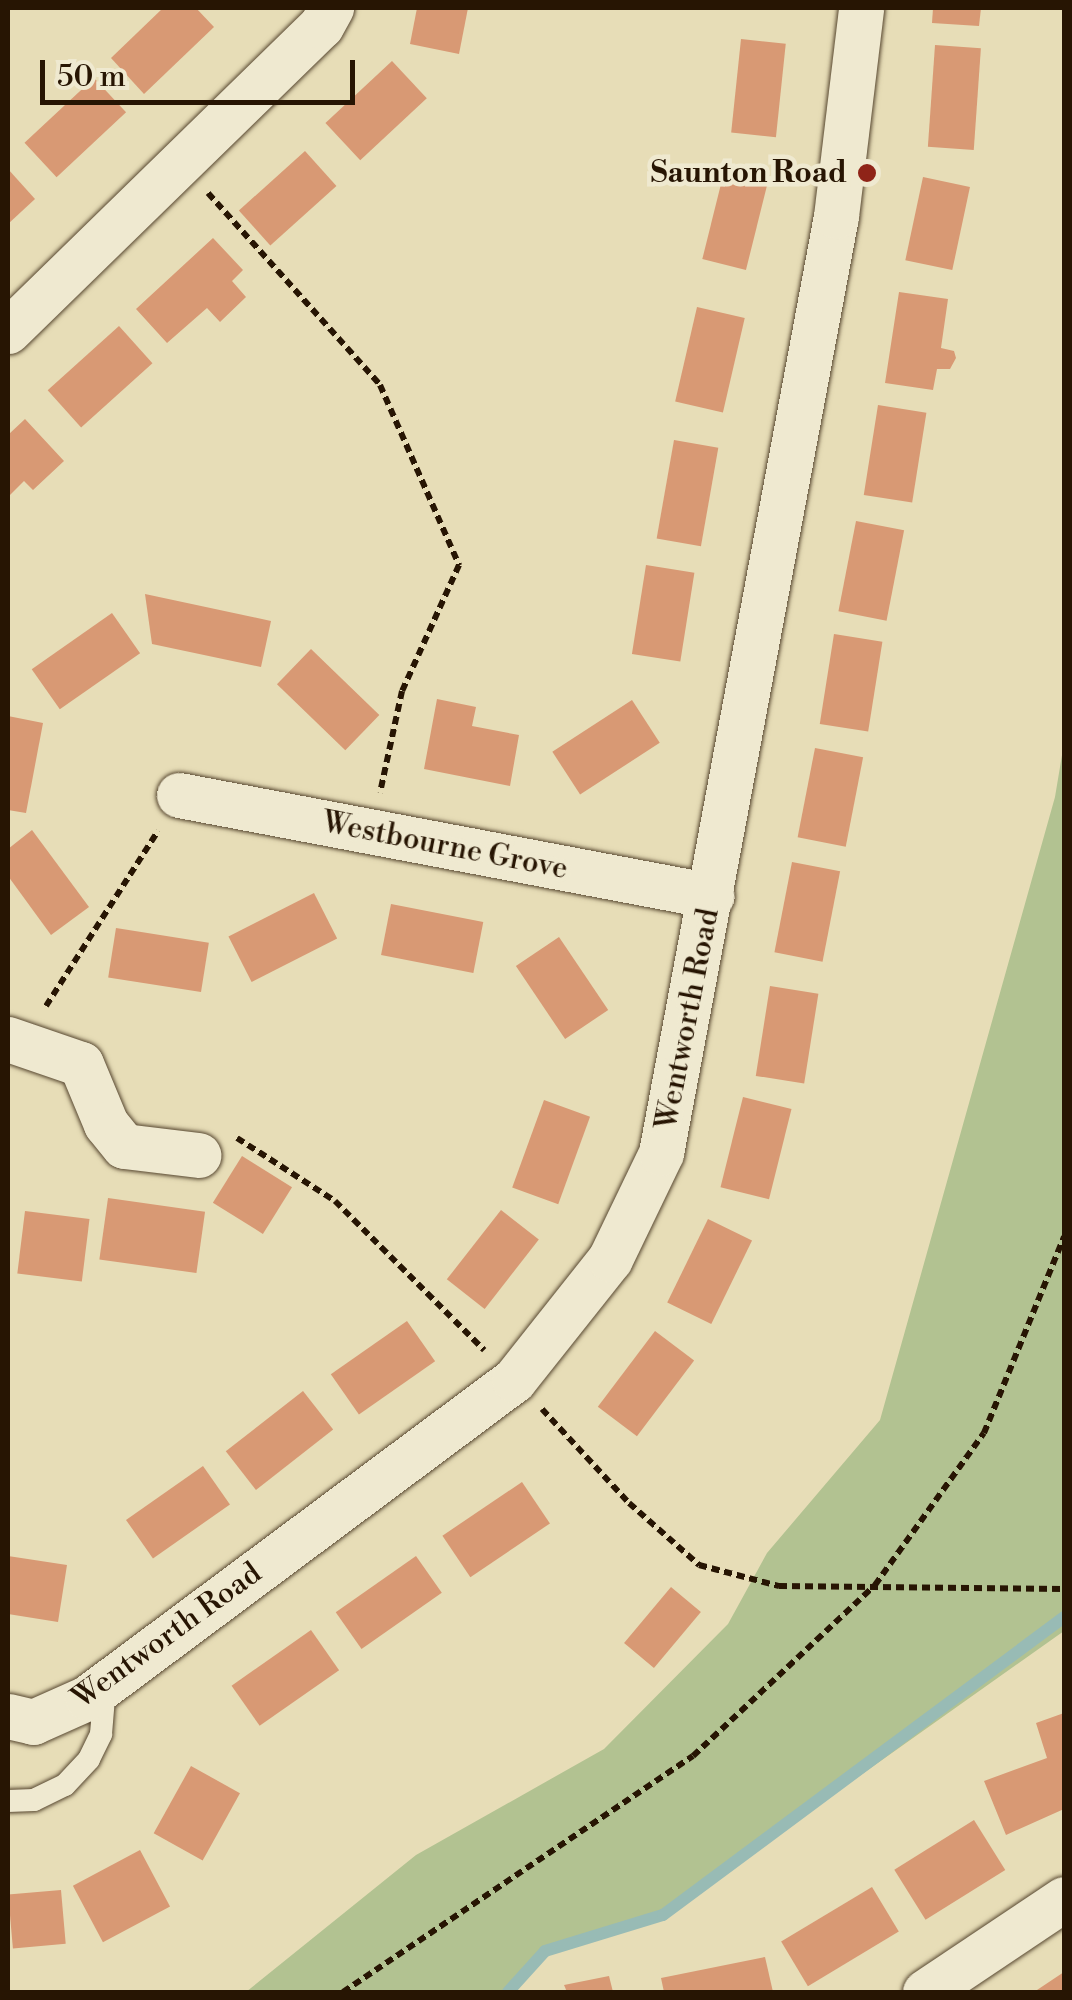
<!DOCTYPE html>
<style>
body{margin:0}
#map{position:relative;width:1072px;height:2000px;overflow:hidden;background:#e7ddb7;font-family:"Libre Bodoni",serif}
div>[style]{position:absolute}
[style*='--x']{left:calc(var(--x)*1px);top:calc(var(--y)*1px);width:calc(var(--w)*1px);rotate:calc(var(--a)*1deg)}
.green>*{inset:0;background:#b2c291}
.stream>*{height:12px;margin:-6px;padding:0 6px;transform-origin:6px;border-radius:6px;background:#98bbb5}
.building>*{inset:0;background:#d89974;transform-origin:0 0}
.path>*{height:6px;margin-top:-3px;transform-origin:0;background:repeating-linear-gradient(90deg,#271503 0 8px,transparent 0 13px)}
.roads{filter:drop-shadow(0 0 2px #574730) drop-shadow(0 0 2px #574730)}
.lane>*{height:22px;margin:-11px;padding:0 11px;transform-origin:11px;border-radius:11px;background:#efe9d0}
.street>*{height:45px;margin:-22.5px;padding:0 22.5px;transform-origin:22.5px;border-radius:22.5px;background:#efe9d0}
.dots>*{width:28px;height:28px;translate:-50% -50%;box-sizing:border-box;border:5px solid #efe9d0;border-radius:50%}
span{translate:-50% -50%;white-space:nowrap;text-align:center;line-height:1.15;-webkit-text-stroke:9px #efe9d0;paint-order:stroke}
.poi-label{font-size:30px;color:#271503;font-weight:700}
.right{translate:-100% -50%;text-align:right}
.street-label{font-size:30px;color:#271503}
.frame{position:absolute;inset:0;border:10px solid #271503;pointer-events:none}
.scale{position:absolute;left:40px;top:60px;width:315px;height:45px;box-sizing:border-box;border:5px solid #271503;border-top:0;padding-left:12px;font-size:30px;line-height:35px;white-space:nowrap;color:#271503;-webkit-text-stroke:8px #efe9d0;paint-order:stroke}
</style>
<div id="map">
<div class="green">
<i style="clip-path:polygon(1064px 743px,1064px 1631px,662px 1916px,548px 1950px,509px 1992px,246px 1992px,416px 1855px,604px 1749px,728px 1624px,767px 1553px,880px 1420px,1055px 797px)"></i>
</div>
<div class="stream">
<i style="--x:508;--y:1992;--w:55;--a:-47.9"></i>
<i style="--x:545;--y:1951;--w:123;--a:-17"></i>
<i style="--x:663;--y:1915;--w:500;--a:-36.6"></i>
</div>
<div class="building">
<i style="clip-path:polygon(163px 8px,196px 8px,214px 27px,144px 94px,111px 58px)"></i>
<i style="clip-path:polygon(417px 8px,468px 8px,459px 54px,410px 44px)"></i>
<i style="clip-path:polygon(933px 8px,981px 8px,979px 26px,932px 23px)"></i>
<i style="left:741px;top:39px;width:45px;height:94px;rotate:6deg"></i>
<i style="left:935px;top:45px;width:46px;height:102px;rotate:4deg"></i>
<i style="left:392px;top:61px;width:51px;height:91px;rotate:47deg"></i>
<i style="left:94px;top:78px;width:47px;height:95px;rotate:47deg"></i>
<i style="left:305px;top:151px;width:47px;height:89px;rotate:48deg"></i>
<i style="left:726px;top:164px;width:45px;height:98px;rotate:14deg"></i>
<i style="clip-path:polygon(8px 169px,35px 199px,8px 224px)"></i>
<i style="left:923px;top:177px;width:48px;height:85px;rotate:12deg"></i>
<i style="clip-path:polygon(213px 238px,243px 270px,232px 281px,246px 297px,220px 322px,207px 308px,167px 343px,136px 309px)"></i>
<i style="clip-path:polygon(899px 292px,948px 299px,941px 348px,954px 351px,956px 358px,950px 369px,937px 369px,933px 390px,885px 383px)"></i>
<i style="left:697px;top:307px;width:49px;height:97px;rotate:13deg"></i>
<i style="left:119px;top:326px;width:50px;height:96px;rotate:48deg"></i>
<i style="left:878px;top:405px;width:49px;height:91px;rotate:9deg"></i>
<i style="clip-path:polygon(25px 419px,64px 461px,33px 490px,24px 481px,8px 497px,8px 435px)"></i>
<i style="left:674px;top:440px;width:45px;height:100px;rotate:10deg"></i>
<i style="left:856px;top:521px;width:49px;height:92px;rotate:11deg"></i>
<i style="left:646px;top:565px;width:49px;height:90px;rotate:9deg"></i>
<i style="clip-path:polygon(145px 594px,271px 621px,261px 667px,152px 644px)"></i>
<i style="left:112px;top:613px;width:49px;height:98px;rotate:55deg"></i>
<i style="left:834px;top:634px;width:49px;height:91px;rotate:9deg"></i>
<i style="left:311px;top:649px;width:95px;height:49px;rotate:44deg"></i>
<i style="clip-path:polygon(437px 699px,476px 707px,472px 726px,519px 735px,510px 786px,424px 769px)"></i>
<i style="left:632px;top:700px;width:51px;height:95px;rotate:57deg"></i>
<i style="clip-path:polygon(8px 716px,43px 723px,26px 813px,8px 810px)"></i>
<i style="left:815px;top:748px;width:49px;height:91px;rotate:11deg"></i>
<i style="clip-path:polygon(32px 830px,89px 907px,51px 935px,8px 876px,8px 849px)"></i>
<i style="left:792px;top:862px;width:49px;height:92px;rotate:11deg"></i>
<i style="left:314px;top:893px;width:51px;height:96px;rotate:63deg"></i>
<i style="left:391px;top:904px;width:94px;height:52px;rotate:11deg"></i>
<i style="left:116px;top:928px;width:94px;height:50px;rotate:9deg"></i>
<i style="left:559px;top:937px;width:88px;height:52px;rotate:56deg"></i>
<i style="left:770px;top:986px;width:49px;height:91px;rotate:9deg"></i>
<i style="left:743px;top:1097px;width:50px;height:93px;rotate:14deg"></i>
<i style="left:544px;top:1100px;width:49px;height:93px;rotate:20deg"></i>
<i style="left:242px;top:1156px;width:59px;height:55px;rotate:32deg"></i>
<i style="left:108px;top:1198px;width:98px;height:62px;rotate:8deg"></i>
<i style="left:501px;top:1210px;width:48px;height:88px;rotate:38deg"></i>
<i style="left:25px;top:1211px;width:65px;height:63px;rotate:7deg"></i>
<i style="left:708px;top:1219px;width:49px;height:93px;rotate:26deg"></i>
<i style="left:407px;top:1321px;width:49px;height:93px;rotate:55deg"></i>
<i style="left:655px;top:1331px;width:49px;height:95px;rotate:37deg"></i>
<i style="left:303px;top:1391px;width:49px;height:98px;rotate:52deg"></i>
<i style="left:203px;top:1466px;width:47px;height:94px;rotate:55deg"></i>
<i style="left:522px;top:1482px;width:50px;height:96px;rotate:56deg"></i>
<i style="clip-path:polygon(8px 1556px,67px 1565px,58px 1622px,8px 1614px)"></i>
<i style="left:416px;top:1556px;width:45px;height:98px;rotate:55deg"></i>
<i style="left:671px;top:1587px;width:39px;height:73px;rotate:40deg"></i>
<i style="left:311px;top:1630px;width:49px;height:97px;rotate:55deg"></i>
<i style="clip-path:polygon(1064px 1713px,1064px 1809px,1006px 1835px,984px 1781px,1047px 1758px,1036px 1723px)"></i>
<i style="left:191px;top:1766px;width:56px;height:77px;rotate:29deg"></i>
<i style="left:974px;top:1820px;width:59px;height:94px;rotate:58deg"></i>
<i style="left:140px;top:1850px;width:64px;height:76px;rotate:62deg"></i>
<i style="left:872px;top:1887px;width:52px;height:106px;rotate:59deg"></i>
<i style="left:61px;top:1890px;width:54px;height:53px;rotate:85deg"></i>
<i style="clip-path:polygon(765px 1957px,773px 1992px,664px 1992px,661px 1978px)"></i>
<i style="clip-path:polygon(1064px 1972px,1064px 1992px,1034px 1992px)"></i>
<i style="clip-path:polygon(609px 1976px,613px 1992px,567px 1992px,564px 1985px)"></i>
</div>
<div class="path">
<i style="--x:208;--y:193;--w:258;--a:48.1"></i>
<i style="--x:380;--y:385;--w:197;--a:66.3"></i>
<i style="--x:459;--y:565;--w:138;--a:114.3"></i>
<i style="--x:402;--y:691;--w:104;--a:102.2"></i>
<i style="--x:46;--y:1006;--w:208;--a:-57.4"></i>
<i style="--x:237;--y:1138;--w:117;--a:32.7"></i>
<i style="--x:335;--y:1201;--w:211;--a:45"></i>
<i style="--x:542;--y:1409;--w:128;--a:47.2"></i>
<i style="--x:629;--y:1503;--w:94;--a:41.5"></i>
<i style="--x:699;--y:1565;--w:83;--a:14.7"></i>
<i style="--x:779;--y:1586;--w:285;--a:0.6"></i>
<i style="--x:343;--y:1992;--w:422;--a:-34"></i>
<i style="--x:693;--y:1756;--w:250;--a:-43.2"></i>
<i style="--x:875;--y:1585;--w:187;--a:-54.4"></i>
<i style="--x:984;--y:1433;--w:212;--a:-67.8"></i>
</div>
<div class="roads">
<div class="lane">
<i style="--x:8;--y:1801;--w:26;--a:-2"></i>
<i style="--x:34;--y:1800;--w:34;--a:-26"></i>
<i style="--x:65;--y:1785;--w:35;--a:-47"></i>
<i style="--x:89;--y:1759;--w:28;--a:-64"></i>
<i style="--x:101;--y:1734;--w:49;--a:-85.3"></i>
</div>
<div class="street">
<i style="--x:8;--y:331;--w:437;--a:-44.3"></i>
<i style="--x:321;--y:26;--w:21;--a:-61"></i>
<i style="--x:179;--y:795;--w:542;--a:10.73"></i>
<i style="--x:8;--y:1039;--w:77;--a:18.9"></i>
<i style="--x:81;--y:1064;--w:65;--a:67.4"></i>
<i style="--x:106;--y:1124;--w:28;--a:51"></i>
<i style="--x:124;--y:1146;--w:75;--a:6.9"></i>
<i style="--x:8;--y:1716;--w:26;--a:13"></i>
<i style="--x:33;--y:1722;--w:59;--a:-24"></i>
<i style="--x:87;--y:1698;--w:532;--a:-36.68"></i>
<i style="--x:514;--y:1380;--w:154;--a:-51.6"></i>
<i style="--x:610;--y:1259;--w:118;--a:-64.3"></i>
<i style="--x:661;--y:1153;--w:953;--a:-79.42"></i>
<i style="--x:836;--y:216;--w:209;--a:-83.1"></i>
<i style="--x:925;--y:1992;--w:167;--a:-33.8"></i>
</div>
</div>
<div class="dots">
<i style="left:867px;top:173px;background:#8f2418"></i>
</div>
<div class="poi-label">
<span class="right" style="left:847px;top:173px">Saunton Road</span>
</div>
<div class="street-label">
<span style="left:445px;top:846px;rotate:11deg">Westbourne Grove</span>
<span style="left:688px;top:1019px;rotate:-79deg">Wentworth Road</span>
<span style="left:167px;top:1636px;rotate:-36deg">Wentworth Road</span>
</div>
<div class="frame"></div>
<div class="scale">50 m</div>
</div>
